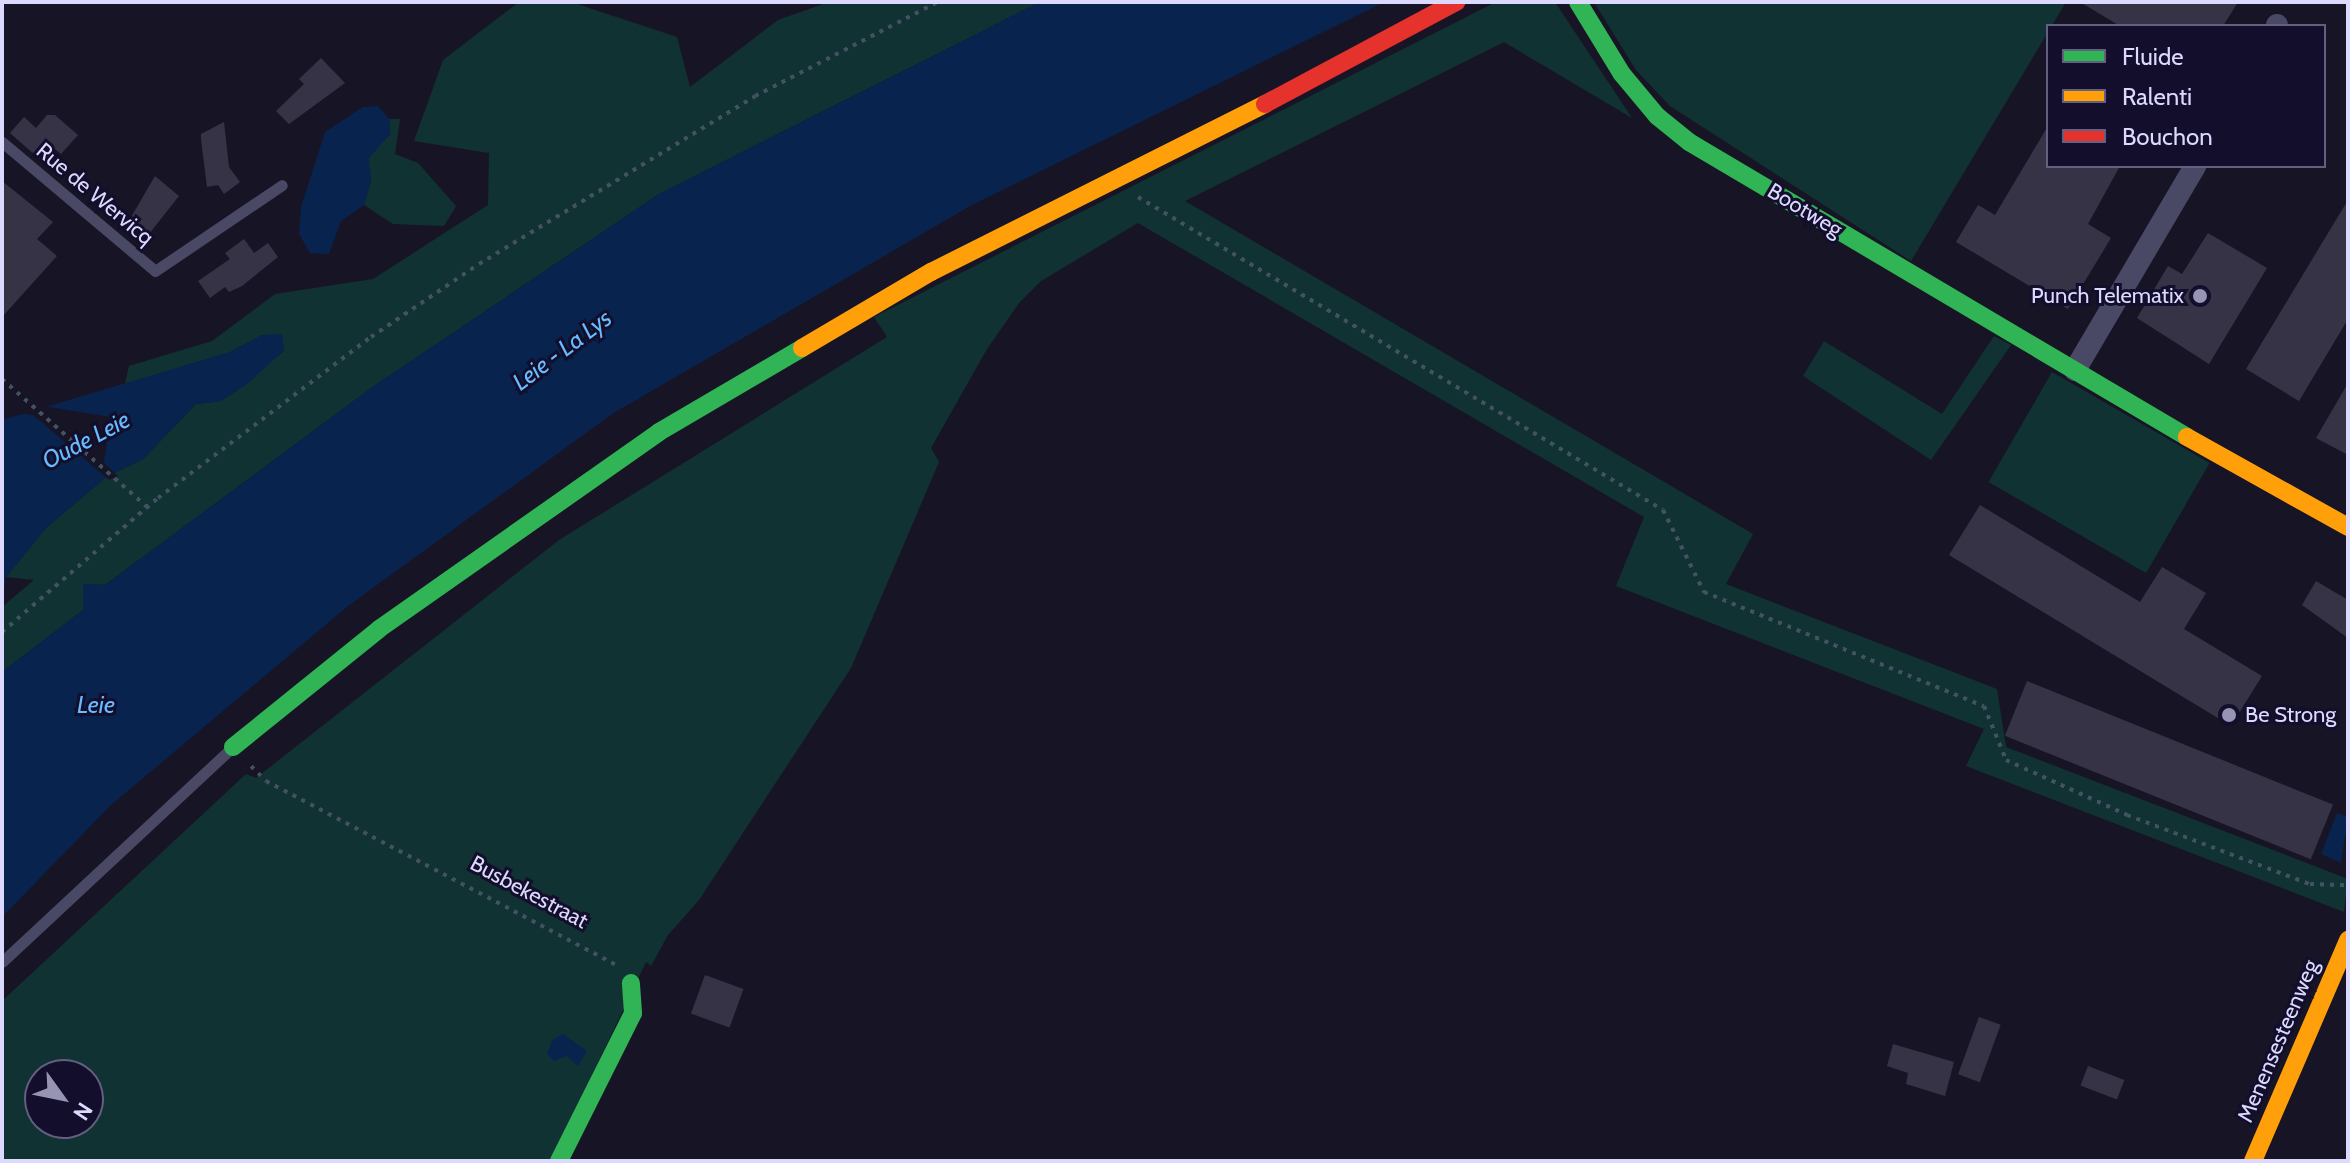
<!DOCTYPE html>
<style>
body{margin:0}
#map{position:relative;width:2350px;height:1163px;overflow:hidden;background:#171525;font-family:Cabin,sans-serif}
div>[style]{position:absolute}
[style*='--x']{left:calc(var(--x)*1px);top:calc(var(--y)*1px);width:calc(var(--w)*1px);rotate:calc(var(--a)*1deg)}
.green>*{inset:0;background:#113232;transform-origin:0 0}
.water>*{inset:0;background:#08234e}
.pier>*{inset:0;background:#171525}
.building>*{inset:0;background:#363346;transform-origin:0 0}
.path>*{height:4px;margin-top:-2px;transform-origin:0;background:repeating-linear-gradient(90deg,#425263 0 4px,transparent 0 10px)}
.lane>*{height:11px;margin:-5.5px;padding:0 5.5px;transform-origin:5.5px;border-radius:5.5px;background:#494966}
.street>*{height:22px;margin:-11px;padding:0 11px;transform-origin:11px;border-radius:11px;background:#494966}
.fast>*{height:18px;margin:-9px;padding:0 9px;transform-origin:9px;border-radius:9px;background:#30b455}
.slow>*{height:18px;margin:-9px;padding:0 9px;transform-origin:9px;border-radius:9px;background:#ff9f0a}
.jam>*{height:18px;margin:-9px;padding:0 9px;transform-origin:9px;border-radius:9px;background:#e5322d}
.dots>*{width:22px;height:22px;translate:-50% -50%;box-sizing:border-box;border:4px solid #120e2c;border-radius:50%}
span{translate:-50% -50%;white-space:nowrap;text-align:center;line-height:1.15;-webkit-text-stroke:6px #120e2c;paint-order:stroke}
.street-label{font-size:22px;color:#dcd9ff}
.poi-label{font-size:22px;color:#dcd9ff}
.right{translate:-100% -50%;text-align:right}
.left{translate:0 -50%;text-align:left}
.water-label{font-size:24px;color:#67bcff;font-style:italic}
.frame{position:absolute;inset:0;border:4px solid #dcd9ff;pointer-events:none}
.legend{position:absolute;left:2046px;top:24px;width:280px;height:144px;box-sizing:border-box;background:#120e2c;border:2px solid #635f80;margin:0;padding:10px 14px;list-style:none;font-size:24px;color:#dcd9ff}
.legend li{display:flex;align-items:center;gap:16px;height:40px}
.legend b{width:40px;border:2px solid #635f80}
.north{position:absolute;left:24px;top:1059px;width:80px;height:80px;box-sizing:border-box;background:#120e2c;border:2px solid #635f80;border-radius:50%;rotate:123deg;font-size:22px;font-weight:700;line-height:32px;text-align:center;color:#dcd9ff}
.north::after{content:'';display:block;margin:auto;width:28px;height:36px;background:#9794b3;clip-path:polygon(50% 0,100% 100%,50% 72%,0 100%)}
</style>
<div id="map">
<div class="green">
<i style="clip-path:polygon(519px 2px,571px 2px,677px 37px,690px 87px,778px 20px,829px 2px,1040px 2px,659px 194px,374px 386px,105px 585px,83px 584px,83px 610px,2px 672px,2px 607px,34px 580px,6px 577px,46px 528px,106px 477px,143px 459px,196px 404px,221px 401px,284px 351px,262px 335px,230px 352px,125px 384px,129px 366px,212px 341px,275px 294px,373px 279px,488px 205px,489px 153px,414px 141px,443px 60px)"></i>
<i style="clip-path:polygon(evenodd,1496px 2px,1555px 2px,1632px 118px,1504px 42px,1185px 201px,1753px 534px,1726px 584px,1997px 689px,2006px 747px,2348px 879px,2344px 912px,1966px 766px,1984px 729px,1616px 586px,1644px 517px,1138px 223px,1041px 281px,1019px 303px,987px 349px,931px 448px,939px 462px,851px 668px,699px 900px,668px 935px,651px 966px,646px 962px,551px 1161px,2px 1161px,2px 1001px,246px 774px,256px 778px,559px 540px,887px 337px,874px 317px,1496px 2px,40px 1075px,88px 1075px,88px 1123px,40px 1123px,40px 1075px)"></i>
<i style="clip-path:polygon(1594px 2px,2066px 2px,1911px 261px,1670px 106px,1636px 70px)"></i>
<i style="clip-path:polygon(389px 119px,400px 119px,395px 154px,418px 163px,456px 206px,444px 226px,393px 224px,364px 205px,371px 181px,368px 158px,390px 134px)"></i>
<i style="clip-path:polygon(1994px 336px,2011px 345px,1931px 460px,1803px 376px,1824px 341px,1942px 414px)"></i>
<i style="left:2052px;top:372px;width:182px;height:127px;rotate:30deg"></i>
</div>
<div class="water">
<i style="clip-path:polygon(1040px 2px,1384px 2px,972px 205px,612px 414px,348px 606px,111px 805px,2px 917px,2px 672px,83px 610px,83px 584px,105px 585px,374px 386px,659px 194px)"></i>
<i style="clip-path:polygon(378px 106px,389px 119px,390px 134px,369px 158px,371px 181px,364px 205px,341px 221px,329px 254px,310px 253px,299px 234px,301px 207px,325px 132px,363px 107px)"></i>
<i style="clip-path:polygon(282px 334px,284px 350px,246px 385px,221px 401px,196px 404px,143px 459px,106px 477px,46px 528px,6px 577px,2px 607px,2px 420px,230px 352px,262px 335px)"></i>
<i style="clip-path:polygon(2337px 813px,2348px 817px,2341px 863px,2321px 854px)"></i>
<i style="clip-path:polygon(563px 1034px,587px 1051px,578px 1066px,567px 1056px,554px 1061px,547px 1054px,552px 1040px)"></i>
</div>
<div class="pier">
<i style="clip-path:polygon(37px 405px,110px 417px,104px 463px,118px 476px,109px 480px,33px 415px,12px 412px)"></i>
</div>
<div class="building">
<i style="clip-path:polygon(2080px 2px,2238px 2px,2223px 26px,2120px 26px)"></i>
<i style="clip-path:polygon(321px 58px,345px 83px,289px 124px,276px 111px,304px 84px,299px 79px)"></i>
<i style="clip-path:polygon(47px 115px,55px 115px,78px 135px,61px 154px,55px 149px,43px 162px,10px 133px,24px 117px,36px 128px)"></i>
<i style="clip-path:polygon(224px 122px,229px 167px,240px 182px,224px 194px,218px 185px,207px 187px,201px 139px,201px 134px)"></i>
<i style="clip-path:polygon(2048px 126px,2048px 166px,2120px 166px,2088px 224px,2111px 238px,2068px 309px,1956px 242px,1978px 205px,1995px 215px)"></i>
<i style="clip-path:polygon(155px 176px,179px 196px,149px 234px,130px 219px)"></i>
<i style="clip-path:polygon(2px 181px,53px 222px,37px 239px,57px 256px,2px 317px)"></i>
<i style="clip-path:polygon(2348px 200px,2348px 319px,2299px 401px,2246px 369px)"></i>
<i style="clip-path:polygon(2208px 233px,2267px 268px,2209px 364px,2137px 318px,2168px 266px,2182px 274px)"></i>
<i style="clip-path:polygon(244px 239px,254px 253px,268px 243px,278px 257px,242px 286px,229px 292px,225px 287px,210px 298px,198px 281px,230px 259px,225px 253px)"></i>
<i style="clip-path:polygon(2348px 383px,2348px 455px,2316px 438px)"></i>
<i style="clip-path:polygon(1980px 505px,2140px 602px,2162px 567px,2206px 593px,2184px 629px,2262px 676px,2231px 726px,1949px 555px)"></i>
<i style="clip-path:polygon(2316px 581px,2348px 600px,2348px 638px,2302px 605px)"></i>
<i style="left:2027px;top:681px;width:330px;height:59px;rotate:22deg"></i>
<i style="left:705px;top:975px;width:41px;height:41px;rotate:20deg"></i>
<i style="left:1979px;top:1017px;width:23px;height:61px;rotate:20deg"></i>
<i style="clip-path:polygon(1893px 1044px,1954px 1062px,1945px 1096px,1906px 1084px,1908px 1073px,1887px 1066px)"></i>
<i style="left:2088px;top:1066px;width:39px;height:21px;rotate:21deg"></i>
</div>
<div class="path">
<i style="--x:1138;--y:197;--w:611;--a:30.8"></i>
<i style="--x:1663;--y:510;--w:92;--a:63.4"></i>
<i style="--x:1704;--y:592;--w:302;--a:22.2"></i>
<i style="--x:1984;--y:706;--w:58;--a:67.8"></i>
<i style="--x:2006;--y:760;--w:133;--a:24.4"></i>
<i style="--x:2127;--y:815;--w:196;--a:20.7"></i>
<i style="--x:2310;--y:884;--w:38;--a:2"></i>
<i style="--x:2;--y:379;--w:193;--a:41.4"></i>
<i style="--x:2;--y:632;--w:206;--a:-40.7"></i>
<i style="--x:158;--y:498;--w:267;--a:-37.1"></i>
<i style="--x:371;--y:337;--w:130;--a:-34.1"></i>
<i style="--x:479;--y:264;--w:323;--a:-31.3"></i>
<i style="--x:755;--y:96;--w:206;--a:-27.2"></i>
<i style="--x:251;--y:766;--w:21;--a:45"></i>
<i style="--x:266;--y:781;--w:394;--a:27.7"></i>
</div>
<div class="lane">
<i style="--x:2;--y:142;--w:200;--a:40.1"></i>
<i style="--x:155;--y:271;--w:153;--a:-34.1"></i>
<i style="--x:2;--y:962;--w:311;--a:-43"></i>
</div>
<div class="street">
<i style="--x:2277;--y:26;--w:1;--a:-90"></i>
<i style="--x:2075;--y:370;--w:237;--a:-59.5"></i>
</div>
<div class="fast">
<i style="--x:1578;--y:2;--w:84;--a:58.6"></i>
<i style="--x:1622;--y:74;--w:55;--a:50.2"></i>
<i style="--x:1657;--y:116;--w:41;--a:39.1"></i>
<i style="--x:1689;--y:142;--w:579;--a:30.64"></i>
<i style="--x:233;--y:747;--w:188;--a:-38.9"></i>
<i style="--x:379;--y:629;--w:342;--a:-35.1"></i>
<i style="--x:659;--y:432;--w:166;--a:-30.4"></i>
<i style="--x:559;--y:1161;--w:165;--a:-63.4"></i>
<i style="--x:633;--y:1013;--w:30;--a:-94"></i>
</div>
<div class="slow">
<i style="--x:802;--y:348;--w:150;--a:-30.5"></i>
<i style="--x:931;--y:272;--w:374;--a:-26.7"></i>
<i style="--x:2187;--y:437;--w:184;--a:29.2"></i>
<i style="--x:2253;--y:1161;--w:241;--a:-66.7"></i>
</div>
<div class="jam">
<i style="--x:1265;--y:104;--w:217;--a:-28.1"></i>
</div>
<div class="dots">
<i style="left:2200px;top:296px;background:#9794b3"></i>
<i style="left:2229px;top:715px;background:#9794b3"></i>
</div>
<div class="street-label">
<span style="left:95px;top:194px;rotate:40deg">Rue de Wervicq</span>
<span style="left:1805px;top:210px;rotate:31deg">Bootweg</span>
<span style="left:529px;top:892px;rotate:28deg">Busbekestraat</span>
<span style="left:2278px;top:1041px;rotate:-67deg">Menensesteenweg</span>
</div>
<div class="poi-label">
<span class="right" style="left:2184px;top:296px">Punch Telematix</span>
<span class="left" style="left:2245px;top:715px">Be Strong</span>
</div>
<div class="water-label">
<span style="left:562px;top:350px;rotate:-37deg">Leie - La Lys</span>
<span style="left:86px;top:440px;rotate:-28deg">Oude Leie</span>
<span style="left:96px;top:705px">Leie</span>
</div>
<div class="frame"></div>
<ul class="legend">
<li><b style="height:10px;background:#30b455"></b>Fluide</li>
<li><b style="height:10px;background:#ff9f0a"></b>Ralenti</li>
<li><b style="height:10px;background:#e5322d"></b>Bouchon</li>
</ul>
<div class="north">N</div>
</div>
